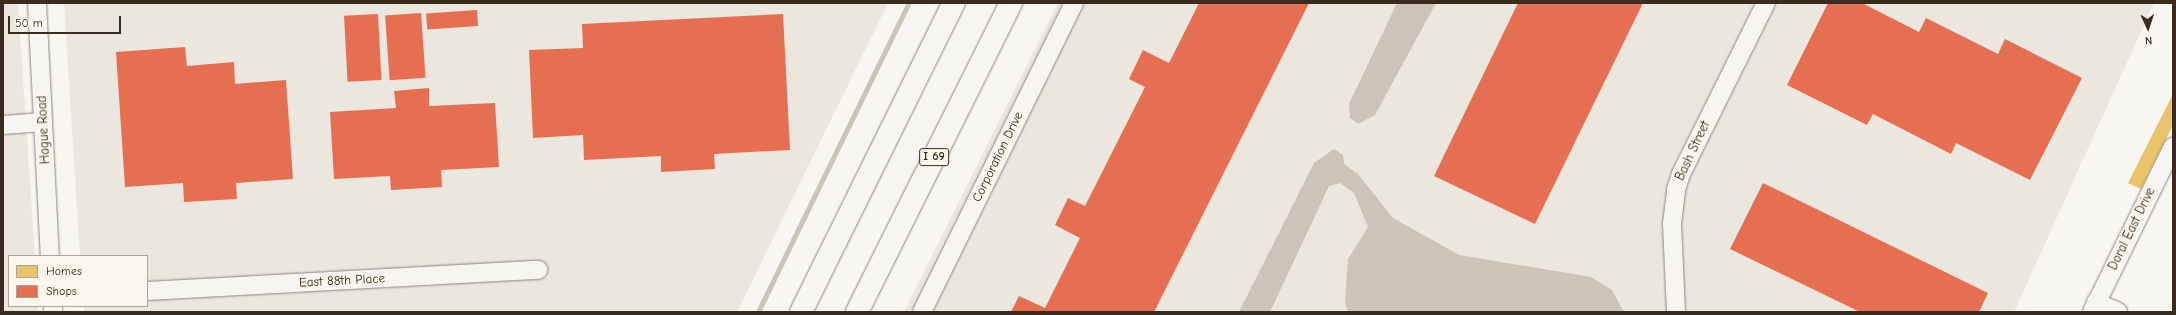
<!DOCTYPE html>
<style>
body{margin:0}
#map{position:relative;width:2176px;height:315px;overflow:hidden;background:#f8f6f0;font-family:"Comic Neue",sans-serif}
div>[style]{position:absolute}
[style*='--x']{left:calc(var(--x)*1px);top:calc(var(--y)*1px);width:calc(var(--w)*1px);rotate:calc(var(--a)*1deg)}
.built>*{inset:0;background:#ebe6de}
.water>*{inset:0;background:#cac4b9}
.homes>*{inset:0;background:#e9c46a}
.shops>*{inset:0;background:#e76f51;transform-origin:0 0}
.stream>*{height:4.5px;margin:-2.25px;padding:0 2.25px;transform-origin:2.25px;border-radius:2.25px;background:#cac4b9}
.roads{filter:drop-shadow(0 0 1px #8b8781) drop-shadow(0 0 1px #8b8781)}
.minor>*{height:18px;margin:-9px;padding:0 9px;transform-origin:9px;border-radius:9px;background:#f6f5f1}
.highway>*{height:22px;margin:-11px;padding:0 11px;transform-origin:11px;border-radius:11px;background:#f6f5f1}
span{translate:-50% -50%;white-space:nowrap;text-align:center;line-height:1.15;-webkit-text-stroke:4px #fbf7ec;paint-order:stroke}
.shield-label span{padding:1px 3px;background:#fbf7ec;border:1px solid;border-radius:3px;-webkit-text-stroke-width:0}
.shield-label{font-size:12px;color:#3b2a1e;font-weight:700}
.street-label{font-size:13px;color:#3b2a1e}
.frame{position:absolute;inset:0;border:4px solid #3b2a1e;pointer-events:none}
.legend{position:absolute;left:8px;top:255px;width:140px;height:52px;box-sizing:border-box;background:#fbf7ec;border:1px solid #aea59a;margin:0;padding:5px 7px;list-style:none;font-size:12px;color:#3b2a1e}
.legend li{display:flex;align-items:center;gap:8px;height:20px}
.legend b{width:20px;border:1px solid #aea59a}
.north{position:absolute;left:2128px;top:8px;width:40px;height:40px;-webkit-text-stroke:3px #fbf7ec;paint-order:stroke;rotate:177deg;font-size:11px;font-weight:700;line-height:16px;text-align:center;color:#3b2a1e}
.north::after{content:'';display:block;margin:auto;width:14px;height:18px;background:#3b2a1e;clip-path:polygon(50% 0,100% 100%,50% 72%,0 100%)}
.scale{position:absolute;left:8px;top:16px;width:113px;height:18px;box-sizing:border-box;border:2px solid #3b2a1e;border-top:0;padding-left:5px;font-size:12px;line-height:14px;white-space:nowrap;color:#3b2a1e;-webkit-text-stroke:3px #fbf7ec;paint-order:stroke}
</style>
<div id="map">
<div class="built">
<i style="clip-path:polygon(3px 3px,18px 3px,35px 256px,9px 256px,9px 306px,38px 306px,38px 312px,3px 312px)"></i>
<i style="clip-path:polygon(64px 3px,888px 3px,737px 312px,84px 312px,84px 306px,147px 306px,147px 256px,80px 256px)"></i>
<i style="clip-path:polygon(1058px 3px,2154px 3px,2014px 312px,904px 312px)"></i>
</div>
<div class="water">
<i style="clip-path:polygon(1397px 3px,1436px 3px,1375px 115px,1358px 124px,1350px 118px,1349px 104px)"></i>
<i style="clip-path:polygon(1334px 149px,1343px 155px,1344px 164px,1358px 174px,1393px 218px,1459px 255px,1591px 277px,1612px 290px,1624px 312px,1348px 312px,1345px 302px,1348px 259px,1368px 227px,1354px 193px,1340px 183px,1329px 186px,1270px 312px,1239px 312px,1314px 163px)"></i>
</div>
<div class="homes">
<i style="clip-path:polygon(2173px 94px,2173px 125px,2141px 189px,2128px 183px)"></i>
</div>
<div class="shops">
<i style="clip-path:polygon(1199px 3px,1309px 3px,1154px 312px,1011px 312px,1019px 296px,1045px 308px,1080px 238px,1055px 225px,1068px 198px,1085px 206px,1145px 87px,1129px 79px,1143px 50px,1169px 63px)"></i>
<i style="clip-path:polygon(1518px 3px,1643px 3px,1535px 224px,1434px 176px)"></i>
<i style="clip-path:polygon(1828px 3px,1862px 3px,1919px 32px,1926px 18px,1998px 54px,2005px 39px,2082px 78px,2030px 180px,1956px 143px,1951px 154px,1873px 114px,1867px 125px,1787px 85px)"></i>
<i style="left:477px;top:10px;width:16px;height:51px;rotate:86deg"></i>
<i style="left:421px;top:13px;width:65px;height:36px;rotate:86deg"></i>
<i style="left:378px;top:14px;width:66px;height:34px;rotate:87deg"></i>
<i style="clip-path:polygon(783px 14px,790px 150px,714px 154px,715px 169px,661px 172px,661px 156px,584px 160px,583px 135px,533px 138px,529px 50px,583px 48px,582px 24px)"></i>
<i style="clip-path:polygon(185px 47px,187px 66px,234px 62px,235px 84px,286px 80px,293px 179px,236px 183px,237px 199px,184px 202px,183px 183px,125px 187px,116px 52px)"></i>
<i style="clip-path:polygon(429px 88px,429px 106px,495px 103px,499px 167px,441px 170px,442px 187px,391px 190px,390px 176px,334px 179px,330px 112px,396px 108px,394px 91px)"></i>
<i style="clip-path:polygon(1763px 183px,1988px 293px,1979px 312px,1860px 312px,1730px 249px)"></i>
</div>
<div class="stream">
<i style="--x:758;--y:312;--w:344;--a:-64"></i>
</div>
<div class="roads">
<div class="minor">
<i style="--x:37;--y:3;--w:253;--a:87.1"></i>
<i style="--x:3;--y:125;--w:40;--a:-4.3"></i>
<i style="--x:147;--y:291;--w:392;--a:-3.1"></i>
<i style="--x:2096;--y:302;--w:24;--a:24"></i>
<i style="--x:53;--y:306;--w:6;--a:90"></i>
<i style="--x:922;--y:312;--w:344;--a:-63.8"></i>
<i style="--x:1676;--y:312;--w:88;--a:-92.6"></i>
<i style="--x:1672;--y:224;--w:34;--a:-83"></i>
<i style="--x:1676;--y:190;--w:17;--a:-73"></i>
<i style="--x:1681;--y:174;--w:191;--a:-63.6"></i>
<i style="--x:2092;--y:312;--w:184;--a:-63.9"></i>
</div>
<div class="highway">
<i style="--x:801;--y:312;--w:345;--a:-63.7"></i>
<i style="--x:857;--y:312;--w:345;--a:-63.5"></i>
</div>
</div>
<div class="shield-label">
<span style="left:934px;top:157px">I 69</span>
</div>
<div class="street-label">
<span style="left:44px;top:130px;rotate:-93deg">Hague Road</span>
<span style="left:1693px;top:151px;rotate:-65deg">Bash Street</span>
<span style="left:998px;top:157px;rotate:-64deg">Corporation Drive</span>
<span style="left:2132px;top:229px;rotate:-64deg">Doral East Drive</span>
<span style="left:342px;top:281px;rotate:-3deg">East 88th Place</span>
</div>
<div class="frame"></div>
<ul class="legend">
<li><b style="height:11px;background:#e9c46a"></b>Homes</li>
<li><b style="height:11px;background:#e76f51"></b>Shops</li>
</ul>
<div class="north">N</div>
<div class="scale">50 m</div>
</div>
